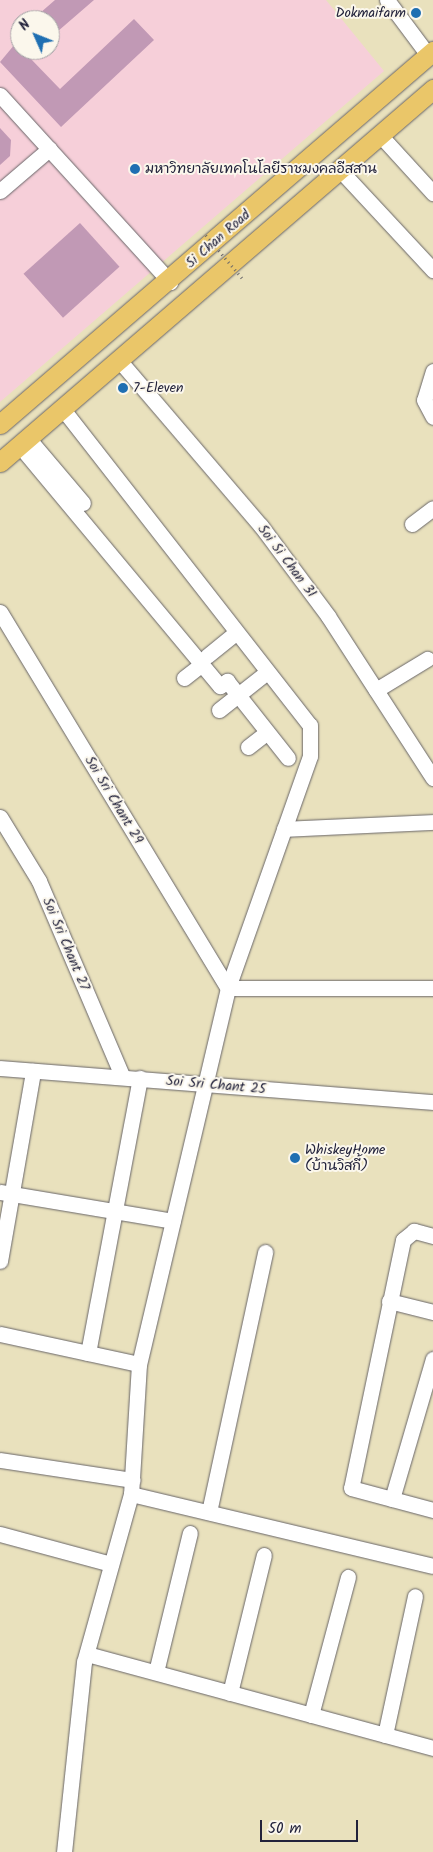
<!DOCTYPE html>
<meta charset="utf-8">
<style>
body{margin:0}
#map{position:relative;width:433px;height:1852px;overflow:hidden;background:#e9e1bd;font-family:Kalam,"Playpen Sans Thai",sans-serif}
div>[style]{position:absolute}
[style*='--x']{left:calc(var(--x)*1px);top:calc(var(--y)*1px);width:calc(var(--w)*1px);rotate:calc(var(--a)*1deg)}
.built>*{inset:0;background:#f6cfd9}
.building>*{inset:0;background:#c199b5;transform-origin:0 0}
.roads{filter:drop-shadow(0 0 1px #686568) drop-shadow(0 0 1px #686568)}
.minor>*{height:15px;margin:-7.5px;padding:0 7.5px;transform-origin:7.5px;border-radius:7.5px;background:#fff}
.major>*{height:19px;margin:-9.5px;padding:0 9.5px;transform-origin:9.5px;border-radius:9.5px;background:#eac669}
.path-bridge>*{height:2.5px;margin-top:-1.25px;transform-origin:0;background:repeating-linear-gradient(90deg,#686568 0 1px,transparent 0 5px)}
.dots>*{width:14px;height:14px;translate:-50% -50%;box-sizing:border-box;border:2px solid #fbf7ec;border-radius:50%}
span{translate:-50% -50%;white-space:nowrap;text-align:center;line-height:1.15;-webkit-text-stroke:4px #fbf7ec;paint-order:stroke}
.poi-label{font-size:14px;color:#22223b}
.right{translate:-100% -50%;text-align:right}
.left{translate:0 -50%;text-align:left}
.street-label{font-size:14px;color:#22223b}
.north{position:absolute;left:10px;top:10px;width:50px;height:50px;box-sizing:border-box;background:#fbf7ec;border:1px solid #a4a2a5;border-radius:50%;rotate:314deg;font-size:14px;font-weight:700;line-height:20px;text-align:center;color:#22223b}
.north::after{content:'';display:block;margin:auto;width:18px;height:22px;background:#1f6fb2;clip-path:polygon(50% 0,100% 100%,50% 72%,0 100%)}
.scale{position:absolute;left:260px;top:1820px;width:98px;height:22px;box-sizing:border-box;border:2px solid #22223b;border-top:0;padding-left:6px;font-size:15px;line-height:18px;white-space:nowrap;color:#22223b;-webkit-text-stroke:4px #fbf7ec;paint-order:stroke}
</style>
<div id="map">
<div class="built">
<i style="clip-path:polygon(evenodd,0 0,326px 0,384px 71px,0 402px,0 0,20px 20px,50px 20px,50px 50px,20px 50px,20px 20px)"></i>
</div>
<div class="building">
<i style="clip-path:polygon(55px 0,94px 0,50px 38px,50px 20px,32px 20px)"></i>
<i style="clip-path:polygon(134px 19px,154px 40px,61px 127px,0 62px,20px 38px,20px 50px,37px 50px,29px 57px,60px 89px)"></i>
<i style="clip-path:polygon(0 128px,11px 140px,10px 156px,0 165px)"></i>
<i style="left:80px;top:223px;width:59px;height:76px;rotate:48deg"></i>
</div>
<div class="roads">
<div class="minor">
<i style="--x:387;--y:0;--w:69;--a:53.3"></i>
<i style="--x:0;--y:95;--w:253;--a:47.7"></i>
<i style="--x:380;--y:135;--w:79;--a:47.6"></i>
<i style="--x:340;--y:170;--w:137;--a:47.1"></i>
<i style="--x:0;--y:191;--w:65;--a:-40.6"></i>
<i style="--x:119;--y:360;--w:218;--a:49.5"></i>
<i style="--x:261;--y:526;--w:112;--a:53.3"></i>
<i style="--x:328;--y:616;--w:193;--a:57.1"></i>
<i style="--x:433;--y:371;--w:30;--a:107"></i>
<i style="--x:424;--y:400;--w:19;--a:62"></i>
<i style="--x:62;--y:408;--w:402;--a:52"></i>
<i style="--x:310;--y:725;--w:31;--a:90"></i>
<i style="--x:310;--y:756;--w:246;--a:109.5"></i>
<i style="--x:228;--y:988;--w:386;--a:103.3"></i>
<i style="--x:139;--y:1364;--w:130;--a:93.5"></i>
<i style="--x:131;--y:1494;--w:174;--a:105.6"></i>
<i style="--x:84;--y:1662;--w:191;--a:96"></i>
<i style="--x:28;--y:438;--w:85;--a:49.8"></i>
<i style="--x:19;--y:445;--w:314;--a:50.2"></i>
<i style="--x:220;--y:686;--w:9;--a:-36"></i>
<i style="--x:227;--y:681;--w:98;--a:51.6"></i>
<i style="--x:412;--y:524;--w:26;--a:-37"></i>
<i style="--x:0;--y:612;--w:440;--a:58.8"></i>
<i style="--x:228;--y:988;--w:205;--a:0"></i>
<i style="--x:207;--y:656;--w:32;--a:-39"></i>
<i style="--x:184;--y:678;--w:23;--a:-38"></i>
<i style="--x:376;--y:690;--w:60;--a:-31.3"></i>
<i style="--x:219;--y:710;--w:55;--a:-38.3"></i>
<i style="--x:248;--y:747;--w:24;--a:-38"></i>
<i style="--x:0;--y:817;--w:75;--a:58.6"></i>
<i style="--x:39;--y:881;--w:212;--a:66.9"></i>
<i style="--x:284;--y:829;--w:149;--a:-2.7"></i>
<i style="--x:0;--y:1068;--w:434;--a:4.5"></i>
<i style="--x:0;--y:1192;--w:175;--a:9.5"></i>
<i style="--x:433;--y:1236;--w:20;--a:-165"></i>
<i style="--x:414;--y:1231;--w:14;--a:141"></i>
<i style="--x:403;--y:1240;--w:253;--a:101.8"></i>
<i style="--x:351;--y:1488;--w:85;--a:15"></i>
<i style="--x:0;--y:1261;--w:193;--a:-80.1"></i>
<i style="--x:389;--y:1301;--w:45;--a:14"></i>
<i style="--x:0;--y:1334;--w:142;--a:12.2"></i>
<i style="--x:88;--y:1353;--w:280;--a:-79.3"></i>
<i style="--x:0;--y:1460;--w:134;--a:8.6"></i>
<i style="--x:131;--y:1494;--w:310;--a:13.4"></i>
<i style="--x:392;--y:1499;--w:146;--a:-73.7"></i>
<i style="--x:209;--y:1512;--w:266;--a:-77.8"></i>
<i style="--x:0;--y:1534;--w:115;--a:15.1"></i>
<i style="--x:87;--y:1654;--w:359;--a:15.2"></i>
<i style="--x:156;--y:1672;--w:143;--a:-76.3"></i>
<i style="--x:230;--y:1693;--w:142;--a:-76.2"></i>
<i style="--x:311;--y:1715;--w:143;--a:-75"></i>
<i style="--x:385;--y:1735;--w:142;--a:-77.8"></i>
</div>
<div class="major">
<i style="--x:0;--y:424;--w:572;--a:-40.74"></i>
<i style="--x:0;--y:462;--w:572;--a:-40.74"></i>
</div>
</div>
<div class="path-bridge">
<i style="--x:206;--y:235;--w:57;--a:49.9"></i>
</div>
<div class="dots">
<i style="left:416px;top:13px;background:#1f6fb2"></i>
<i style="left:135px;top:169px;background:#1f6fb2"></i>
<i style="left:123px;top:388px;background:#1f6fb2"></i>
<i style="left:295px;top:1158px;background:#1f6fb2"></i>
</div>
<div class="poi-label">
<span class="right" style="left:406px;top:13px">Dokmaifarm</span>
<span class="left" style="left:145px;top:169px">มหาวิทยาลัยเทคโนโลยีราชมงคลอีสสาน</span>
<span class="left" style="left:133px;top:388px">7-Eleven</span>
<span class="left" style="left:305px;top:1158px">WhiskeyHome<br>(บ้านวิสกี้)</span>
</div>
<div class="street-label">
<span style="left:218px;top:239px;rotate:-41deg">Si Chan Road</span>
<span style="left:287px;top:561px;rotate:53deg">Soi Si Chan 31</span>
<span style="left:114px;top:800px;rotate:59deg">Soi Sri Chant 29</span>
<span style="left:66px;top:944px;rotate:67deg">Soi Sri Chant 27</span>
<span style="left:216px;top:1085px;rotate:5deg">Soi Sri Chant 25</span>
</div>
<div class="north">N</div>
<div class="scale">50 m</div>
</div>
